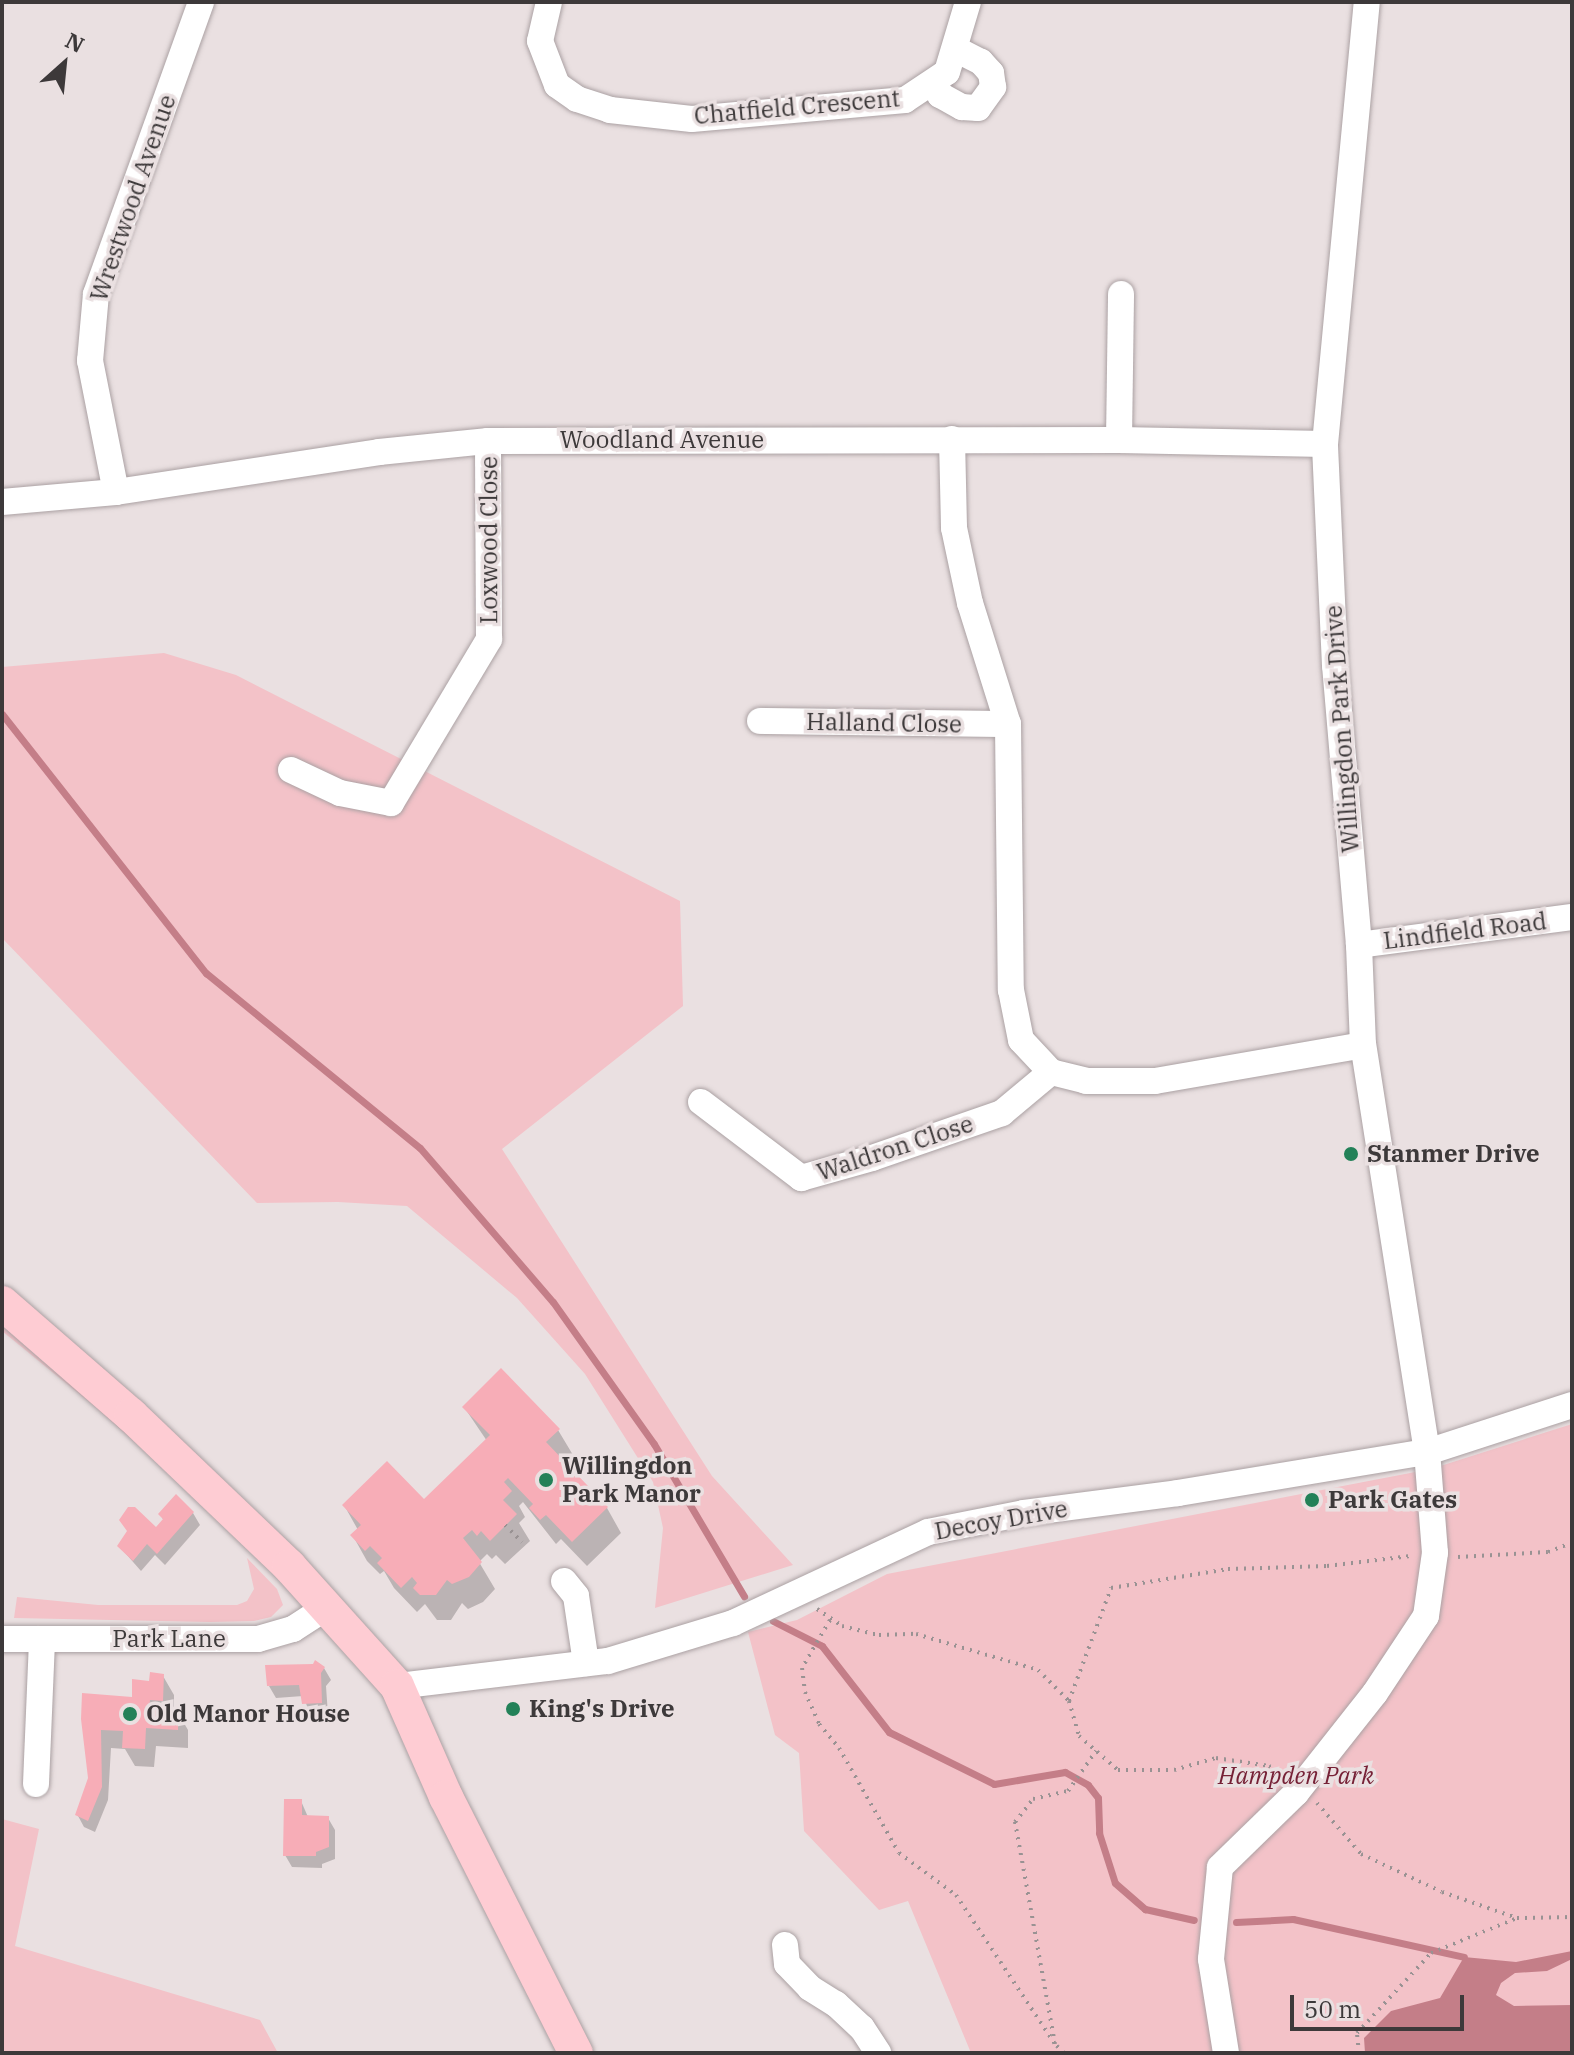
<!DOCTYPE html>
<style>
body{margin:0}
#map{position:relative;width:1574px;height:2055px;overflow:hidden;background:#eae0e1;font-family:"IBM Plex Serif",serif}
div>[style]{position:absolute}
[style*='--x']{left:calc(var(--x)*1px);top:calc(var(--y)*1px);width:calc(var(--w)*1px);rotate:calc(var(--a)*1deg)}
.green>*{inset:0;background:#f3c2c8}
.water>*{inset:0;background:#c47e88}
.shadow>*{inset:0;background:#0003}
.stream>*{height:7px;margin:-3.5px;padding:0 3.5px;transform-origin:3.5px;border-radius:3.5px;background:#c47e88}
.building>*{inset:0;background:#f7adb7}
.path>*{height:4px;margin-top:-2px;transform-origin:0;background:repeating-linear-gradient(90deg,#999293 0 2px,transparent 0 8px)}
.roads{filter:drop-shadow(0 0 2px #aba1a3) drop-shadow(0 0 2px #aba1a3)}
.minor>*{height:26px;margin:-13px;padding:0 13px;transform-origin:13px;border-radius:13px;background:#fff}
.major>*{height:34px;margin:-17px;padding:0 17px;transform-origin:17px;border-radius:17px;background:#feccd3}
.dots>*{width:22px;height:22px;translate:-50% -50%;box-sizing:border-box;border:4px solid #eae0e1;border-radius:50%}
span{translate:-50% -50%;white-space:nowrap;text-align:center;line-height:1.15;-webkit-text-stroke:7px #eae0e1;paint-order:stroke}
.street-label{font-size:24px;color:#3d393a}
.poi-label{font-size:24px;color:#3d393a;font-weight:700}
.left{translate:0 -50%;text-align:left}
.park-label{font-size:24px;color:#762136;font-style:italic}
.frame{position:absolute;inset:0;border:4px solid #3d393a;pointer-events:none}
.north{position:absolute;left:24px;top:24px;width:80px;height:80px;-webkit-text-stroke:6px #eae0e1;paint-order:stroke;rotate:27deg;font-size:22px;font-weight:700;line-height:32px;text-align:center;color:#3d393a}
.north::after{content:'';display:block;margin:auto;width:28px;height:36px;background:#3d393a;clip-path:polygon(50% 0,100% 100%,50% 72%,0 100%)}
.scale{position:absolute;left:1290px;top:1995px;width:174px;height:36px;box-sizing:border-box;border:4px solid #3d393a;border-top:0;padding-left:10px;font-size:24px;line-height:28px;white-space:nowrap;color:#3d393a;-webkit-text-stroke:6px #eae0e1;paint-order:stroke}
</style>
<div id="map">
<div class="green">
<i style="clip-path:polygon(164px 653px,236px 675px,680px 901px,683px 1006px,502px 1149px,712px 1476px,793px 1565px,655px 1608px,663px 1528px,653px 1482px,585px 1374px,517px 1298px,407px 1206px,338px 1202px,257px 1203px,2px 938px,2px 667px)"></i>
<i style="clip-path:polygon(2px 1324px,98px 1402px,210px 1509px,94px 1406px,2px 1331px)"></i>
<i style="clip-path:polygon(1572px 1424px,1572px 2053px,971px 2053px,908px 1901px,879px 1910px,804px 1831px,799px 1753px,775px 1735px,748px 1632px,797px 1620px,887px 1574px,1431px 1469px)"></i>
<i style="clip-path:polygon(247px 1558px,277px 1589px,283px 1605px,271px 1617px,254px 1621px,210px 1622px,14px 1618px,17px 1597px,98px 1605px,237px 1605px,247px 1601px,254px 1589px)"></i>
<i style="clip-path:polygon(2px 1819px,39px 1829px,15px 1946px,260px 2020px,278px 2053px,2px 2053px)"></i>
</div>
<div class="water">
<i style="clip-path:polygon(1572px 1951px,1572px 1959px,1547px 1971px,1515px 1973px,1501px 1983px,1496px 1995px,1514px 2006px,1572px 2005px,1572px 2053px,1365px 2053px,1364px 2038px,1391px 2011px,1440px 1998px,1464px 1957px,1516px 1962px)"></i>
</div>
<div class="shadow">
<i style="clip-path:polygon(464px 1407px,558px 1430px,573px 1455px,564px 1464px,607px 1508px,621px 1533px,587px 1566px,561px 1539px,556px 1544px,523px 1502px,519px 1506px,525px 1517px,519px 1523px,530px 1541px,505px 1564px,496px 1555px,492px 1559px,487px 1554px,479px 1562px,495px 1589px,483px 1602px,468px 1609px,462px 1603px,451px 1620px,437px 1620px,425px 1604px,417px 1612px,394px 1588px,384px 1571px,380px 1574px,367px 1561px,353px 1536px,358px 1530px,344px 1505px,424px 1502px,487px 1441px)"></i>
<i style="clip-path:polygon(193px 1513px,200px 1525px,165px 1565px,155px 1555px,141px 1571px,119px 1546px,156px 1530px,164px 1521px,160px 1514px)"></i>
<i style="clip-path:polygon(324px 1668px,331px 1680px,326px 1686px,328px 1715px,311px 1716px,303px 1696px,276px 1698px,269px 1686px)"></i>
<i style="clip-path:polygon(163px 1676px,174px 1695px,174px 1711px,177px 1711px,188px 1730px,188px 1748px,156px 1746px,154px 1767px,135px 1766px,125px 1749px,111px 1748px,108px 1800px,95px 1832px,84px 1827px,77px 1814px,90px 1778px,85px 1695px,134px 1699px)"></i>
<i style="clip-path:polygon(301px 1801px,308px 1817px,328px 1818px,335px 1830px,335px 1859px,322px 1864px,322px 1868px,292px 1867px,285px 1855px)"></i>
</div>
<div class="stream">
<i style="--x:2;--y:714;--w:330;--a:51.8"></i>
<i style="--x:206;--y:973;--w:276;--a:39.3"></i>
<i style="--x:420;--y:1148;--w:203;--a:49.2"></i>
<i style="--x:553;--y:1302;--w:174;--a:54.6"></i>
<i style="--x:654;--y:1444;--w:177;--a:59.4"></i>
<i style="--x:773;--y:1621;--w:55;--a:27"></i>
<i style="--x:822;--y:1646;--w:109;--a:52.1"></i>
<i style="--x:889;--y:1732;--w:117;--a:26.3"></i>
<i style="--x:994;--y:1784;--w:72;--a:-9.6"></i>
<i style="--x:1065;--y:1772;--w:26;--a:29"></i>
<i style="--x:1088;--y:1785;--w:16;--a:52"></i>
<i style="--x:1098;--y:1798;--w:35;--a:88"></i>
<i style="--x:1099;--y:1833;--w:52;--a:72.3"></i>
<i style="--x:1115;--y:1883;--w:40;--a:41"></i>
<i style="--x:1145;--y:1909;--w:50;--a:12.7"></i>
<i style="--x:1236;--y:1922;--w:57;--a:-3"></i>
<i style="--x:1293;--y:1919;--w:175;--a:12.5"></i>
</div>
<div class="building">
<i style="clip-path:polygon(501px 1368px,560px 1429px,546px 1442px,608px 1507px,572px 1542px,546px 1515px,540px 1520px,529px 1508px,533px 1504px,508px 1478px,504px 1482px,512px 1491px,503px 1500px,517px 1514px,490px 1541px,481px 1531px,477px 1536px,472px 1530px,463px 1538px,482px 1562px,469px 1577px,452px 1584px,447px 1580px,436px 1595px,420px 1595px,413px 1588px,417px 1583px,412px 1577px,401px 1588px,377px 1563px,382px 1558px,370px 1546px,365px 1551px,350px 1535px,361px 1525px,342px 1505px,387px 1461px,424px 1499px,490px 1435px,462px 1407px)"></i>
<i style="clip-path:polygon(176px 1494px,194px 1512px,157px 1554px,147px 1544px,133px 1561px,117px 1546px,127px 1531px,119px 1520px,128px 1507px,135px 1507px,156px 1527px,163px 1519px,158px 1514px)"></i>
<i style="clip-path:polygon(315px 1660px,325px 1667px,321px 1673px,322px 1703px,302px 1704px,299px 1685px,267px 1686px,265px 1665px,313px 1664px)"></i>
<i style="clip-path:polygon(150px 1672px,164px 1674px,163px 1701px,150px 1700px,149px 1709px,178px 1709px,178px 1730px,146px 1728px,145px 1749px,122px 1748px,123px 1731px,101px 1730px,102px 1787px,88px 1821px,75px 1815px,88px 1778px,81px 1719px,82px 1693px,132px 1697px,132px 1679px,149px 1681px)"></i>
<i style="clip-path:polygon(284px 1799px,302px 1799px,302px 1815px,329px 1816px,329px 1847px,316px 1852px,316px 1856px,283px 1856px)"></i>
</div>
<div class="path">
<i style="--x:505;--y:1525;--w:24;--a:45"></i>
<i style="--x:1458;--y:1557;--w:90;--a:-3.2"></i>
<i style="--x:1548;--y:1552;--w:26;--a:-21"></i>
<i style="--x:817;--y:1609;--w:30;--a:34"></i>
<i style="--x:842;--y:1626;--w:38;--a:14"></i>
<i style="--x:879;--y:1635;--w:37;--a:-2"></i>
<i style="--x:916;--y:1634;--w:127;--a:16.4"></i>
<i style="--x:1038;--y:1670;--w:44;--a:45"></i>
<i style="--x:1069;--y:1701;--w:36;--a:74"></i>
<i style="--x:1079;--y:1736;--w:52;--a:41.1"></i>
<i style="--x:1118;--y:1770;--w:56;--a:0"></i>
<i style="--x:1174;--y:1770;--w:44;--a:-15.9"></i>
<i style="--x:1216;--y:1758;--w:54;--a:8.6"></i>
<i style="--x:1269;--y:1766;--w:13;--a:27"></i>
<i style="--x:830;--y:1620;--w:56;--a:120.3"></i>
<i style="--x:802;--y:1668;--w:24;--a:83"></i>
<i style="--x:805;--y:1692;--w:35;--a:66"></i>
<i style="--x:819;--y:1724;--w:31;--a:50"></i>
<i style="--x:839;--y:1748;--w:121;--a:60.3"></i>
<i style="--x:899;--y:1853;--w:71;--a:36.4"></i>
<i style="--x:956;--y:1895;--w:179;--a:56.4"></i>
<i style="--x:1069;--y:1701;--w:121;--a:-69.6"></i>
<i style="--x:1111;--y:1588;--w:119;--a:-9.2"></i>
<i style="--x:1228;--y:1569;--w:99;--a:-1.7"></i>
<i style="--x:1327;--y:1566;--w:84;--a:-6.9"></i>
<i style="--x:1317;--y:1803;--w:67;--a:49.2"></i>
<i style="--x:1361;--y:1854;--w:89;--a:25.1"></i>
<i style="--x:1442;--y:1892;--w:79;--a:19.1"></i>
<i style="--x:1517;--y:1918;--w:55;--a:-1"></i>
<i style="--x:1064;--y:2053;--w:13;--a:-135"></i>
<i style="--x:1055;--y:2044;--w:226;--a:-100.2"></i>
<i style="--x:1015;--y:1822;--w:29;--a:-52"></i>
<i style="--x:1033;--y:1799;--w:36;--a:-13"></i>
<i style="--x:1068;--y:1791;--w:49;--a:-55"></i>
<i style="--x:1359;--y:2053;--w:20;--a:-96"></i>
<i style="--x:1357;--y:2033;--w:109;--a:-47.2"></i>
<i style="--x:1431;--y:1953;--w:93;--a:-22.1"></i>
</div>
<div class="roads">
<div class="minor">
<i style="--x:549;--y:2;--w:40;--a:103"></i>
<i style="--x:540;--y:41;--w:47;--a:68.9"></i>
<i style="--x:557;--y:85;--w:24;--a:35"></i>
<i style="--x:577;--y:99;--w:35;--a:18"></i>
<i style="--x:610;--y:110;--w:82;--a:6.3"></i>
<i style="--x:692;--y:119;--w:214;--a:-5.1"></i>
<i style="--x:905;--y:100;--w:50;--a:-33.7"></i>
<i style="--x:947;--y:72;--w:73;--a:-73.3"></i>
<i style="--x:935;--y:82;--w:14;--a:69"></i>
<i style="--x:940;--y:95;--w:25;--a:29"></i>
<i style="--x:962;--y:107;--w:16;--a:4"></i>
<i style="--x:978;--y:108;--w:26;--a:-54"></i>
<i style="--x:993;--y:87;--w:14;--a:-98"></i>
<i style="--x:991;--y:73;--w:15;--a:-132"></i>
<i style="--x:981;--y:62;--w:29;--a:-153"></i>
<i style="--x:952;--y:439;--w:89;--a:88.7"></i>
<i style="--x:954;--y:528;--w:77;--a:78"></i>
<i style="--x:970;--y:603;--w:127;--a:72.6"></i>
<i style="--x:1008;--y:724;--w:266;--a:89.4"></i>
<i style="--x:1011;--y:990;--w:51;--a:78.7"></i>
<i style="--x:1021;--y:1040;--w:44;--a:46.8"></i>
<i style="--x:1051;--y:1072;--w:36;--a:14"></i>
<i style="--x:1086;--y:1081;--w:69;--a:0"></i>
<i style="--x:1155;--y:1081;--w:211;--a:-9.8"></i>
<i style="--x:1119;--y:440;--w:146;--a:-89.2"></i>
<i style="--x:116;--y:492;--w:134;--a:-101.2"></i>
<i style="--x:90;--y:361;--w:67;--a:-84.9"></i>
<i style="--x:96;--y:294;--w:310;--a:-70.2"></i>
<i style="--x:2;--y:502;--w:114;--a:-5"></i>
<i style="--x:116;--y:492;--w:266;--a:-8.6"></i>
<i style="--x:379;--y:452;--w:110;--a:-5.8"></i>
<i style="--x:488;--y:441;--w:631;--a:-0.09"></i>
<i style="--x:1119;--y:440;--w:206;--a:1.1"></i>
<i style="--x:760;--y:721;--w:248;--a:0.7"></i>
<i style="--x:291;--y:770;--w:54;--a:25.1"></i>
<i style="--x:340;--y:793;--w:52;--a:11.1"></i>
<i style="--x:391;--y:803;--w:191;--a:-59.1"></i>
<i style="--x:489;--y:639;--w:198;--a:-90.3"></i>
<i style="--x:1359;--y:945;--w:215;--a:-7.5"></i>
<i style="--x:701;--y:1102;--w:126;--a:37.2"></i>
<i style="--x:801;--y:1178;--w:74;--a:-15.7"></i>
<i style="--x:872;--y:1158;--w:138;--a:-19.1"></i>
<i style="--x:1002;--y:1113;--w:64;--a:-39.9"></i>
<i style="--x:564;--y:1581;--w:19;--a:51"></i>
<i style="--x:576;--y:1596;--w:68;--a:81.5"></i>
<i style="--x:2;--y:1639;--w:256;--a:0"></i>
<i style="--x:258;--y:1639;--w:36;--a:-16"></i>
<i style="--x:293;--y:1629;--w:40;--a:-32.9"></i>
<i style="--x:397;--y:1686;--w:212;--a:-6.8"></i>
<i style="--x:608;--y:1661;--w:131;--a:-16.9"></i>
<i style="--x:733;--y:1623;--w:215;--a:-25"></i>
<i style="--x:928;--y:1532;--w:98;--a:-11.2"></i>
<i style="--x:1024;--y:1513;--w:155;--a:-7.4"></i>
<i style="--x:1178;--y:1493;--w:252;--a:-9.4"></i>
<i style="--x:1427;--y:1452;--w:152;--a:-18"></i>
<i style="--x:36;--y:1784;--w:145;--a:-87.6"></i>
<i style="--x:785;--y:1945;--w:19;--a:84"></i>
<i style="--x:787;--y:1964;--w:33;--a:46"></i>
<i style="--x:810;--y:1988;--w:31;--a:32"></i>
<i style="--x:836;--y:2004;--w:35;--a:43"></i>
<i style="--x:862;--y:2028;--w:30;--a:57"></i>
<i style="--x:1226;--y:2053;--w:95;--a:-99.1"></i>
<i style="--x:1211;--y:1959;--w:92;--a:-84.4"></i>
<i style="--x:1220;--y:1867;--w:106;--a:-44.2"></i>
<i style="--x:1296;--y:1793;--w:127;--a:-51.7"></i>
<i style="--x:1375;--y:1693;--w:92;--a:-56.5"></i>
<i style="--x:1426;--y:1616;--w:64;--a:-81.9"></i>
<i style="--x:1435;--y:1553;--w:101;--a:-94.5"></i>
<i style="--x:1427;--y:1452;--w:412;--a:-98.9"></i>
<i style="--x:1363;--y:1045;--w:100;--a:-92.3"></i>
<i style="--x:1359;--y:945;--w:280;--a:-94.9"></i>
<i style="--x:1335;--y:666;--w:222;--a:-92.6"></i>
<i style="--x:1325;--y:444;--w:444;--a:-84.6"></i>
</div>
<div class="major">
<i style="--x:2;--y:1303;--w:171;--a:41"></i>
<i style="--x:131;--y:1415;--w:219;--a:43.7"></i>
<i style="--x:289;--y:1566;--w:161;--a:48"></i>
<i style="--x:397;--y:1686;--w:121;--a:66.2"></i>
<i style="--x:446;--y:1797;--w:287;--a:63.1"></i>
</div>
</div>
<div class="dots">
<i style="left:1351px;top:1154px;background:#238158"></i>
<i style="left:546px;top:1480px;background:#238158"></i>
<i style="left:1312px;top:1500px;background:#238158"></i>
<i style="left:513px;top:1709px;background:#238158"></i>
<i style="left:130px;top:1714px;background:#238158"></i>
</div>
<div class="street-label">
<span style="left:797px;top:107px;rotate:-5deg">Chatfield Crescent</span>
<span style="left:133px;top:198px;rotate:-71deg">Wrestwood Avenue</span>
<span style="left:662px;top:440px">Woodland Avenue</span>
<span style="left:489px;top:540px;rotate:-90deg">Loxwood Close</span>
<span style="left:884px;top:723px;rotate:1deg">Halland Close</span>
<span style="left:1342px;top:729px;rotate:-94deg">Willingdon Park Drive</span>
<span style="left:1465px;top:931px;rotate:-7deg">Lindfield Road</span>
<span style="left:895px;top:1148px;rotate:-18deg">Waldron Close</span>
<span style="left:1001px;top:1520px;rotate:-10deg">Decoy Drive</span>
<span style="left:169px;top:1639px">Park Lane</span>
</div>
<div class="poi-label">
<span class="left" style="left:1367px;top:1154px">Stanmer Drive</span>
<span class="left" style="left:562px;top:1480px">Willingdon<br>Park Manor</span>
<span class="left" style="left:1328px;top:1500px">Park Gates</span>
<span class="left" style="left:529px;top:1709px">King's Drive</span>
<span class="left" style="left:146px;top:1714px">Old Manor House</span>
</div>
<div class="park-label">
<span style="left:1296px;top:1776px">Hampden Park</span>
</div>
<div class="frame"></div>
<div class="north">N</div>
<div class="scale">50 m</div>
</div>
